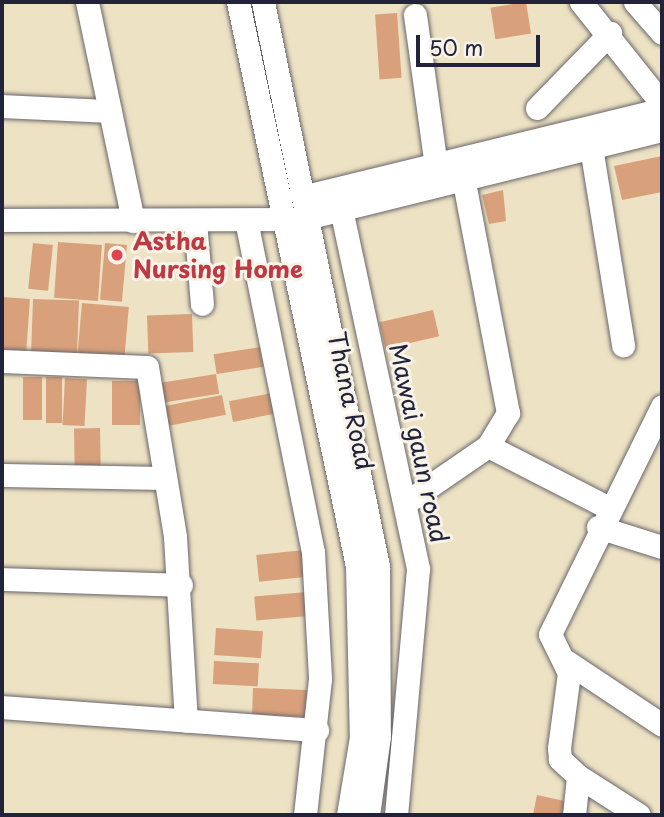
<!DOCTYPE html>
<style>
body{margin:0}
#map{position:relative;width:664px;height:817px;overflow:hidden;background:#ede2c3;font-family:"Playpen Sans",sans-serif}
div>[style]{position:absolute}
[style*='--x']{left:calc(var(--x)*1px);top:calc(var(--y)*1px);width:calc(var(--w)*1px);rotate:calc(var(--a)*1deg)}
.building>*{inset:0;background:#d8a17b;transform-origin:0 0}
.roads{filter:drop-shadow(0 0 2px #69656b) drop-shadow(0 0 2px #69656b)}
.minor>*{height:23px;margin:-11.5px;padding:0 11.5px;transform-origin:11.5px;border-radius:11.5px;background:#fff}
.dots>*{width:19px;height:19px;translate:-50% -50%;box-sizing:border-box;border:4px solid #f7f3e8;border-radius:50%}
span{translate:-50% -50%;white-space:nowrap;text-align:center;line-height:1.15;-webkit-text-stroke:6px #f7f3e8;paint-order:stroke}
.health-label{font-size:24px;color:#be3a42;font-weight:700}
.left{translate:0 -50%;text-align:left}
.street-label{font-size:24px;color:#22223b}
.frame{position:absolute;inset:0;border:4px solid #22223b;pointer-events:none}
.scale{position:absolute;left:416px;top:35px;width:124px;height:32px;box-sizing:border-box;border:4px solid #22223b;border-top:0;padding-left:9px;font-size:21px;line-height:24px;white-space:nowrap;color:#22223b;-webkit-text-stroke:5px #f7f3e8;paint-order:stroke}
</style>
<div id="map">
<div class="building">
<i style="left:526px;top:2px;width:32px;height:36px;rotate:81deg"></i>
<i style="left:397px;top:13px;width:65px;height:22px;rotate:86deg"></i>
<i style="clip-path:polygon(662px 156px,662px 192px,622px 200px,614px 166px)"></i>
<i style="clip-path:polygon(503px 190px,506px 221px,489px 224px,482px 195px)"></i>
<i style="left:58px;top:242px;width:44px;height:56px;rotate:4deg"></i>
<i style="left:33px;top:243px;width:20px;height:46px;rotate:6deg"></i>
<i style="left:105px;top:243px;width:22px;height:57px;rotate:5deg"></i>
<i style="left:2px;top:297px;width:28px;height:54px;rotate:4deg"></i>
<i style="left:33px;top:299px;width:46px;height:53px;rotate:2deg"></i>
<i style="left:82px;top:303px;width:47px;height:53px;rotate:5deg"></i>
<i style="left:433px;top:310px;width:27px;height:55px;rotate:77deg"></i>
<i style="left:192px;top:314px;width:38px;height:45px;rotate:88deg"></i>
<i style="left:260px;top:347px;width:20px;height:47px;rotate:81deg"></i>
<i style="left:216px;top:374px;width:20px;height:56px;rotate:81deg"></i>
<i style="left:23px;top:377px;width:19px;height:43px"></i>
<i style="left:46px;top:377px;width:16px;height:46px"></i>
<i style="left:65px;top:378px;width:22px;height:47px;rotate:3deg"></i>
<i style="left:112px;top:381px;width:28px;height:44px"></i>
<i style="left:282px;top:391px;width:21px;height:54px;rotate:79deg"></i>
<i style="left:222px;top:395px;width:20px;height:58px;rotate:79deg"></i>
<i style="left:100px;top:428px;width:46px;height:26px;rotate:89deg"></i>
<i style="left:304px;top:550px;width:27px;height:48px;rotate:84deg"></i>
<i style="left:307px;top:592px;width:24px;height:53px;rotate:85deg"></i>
<i style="left:216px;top:628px;width:47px;height:27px;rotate:4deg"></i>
<i style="left:214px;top:661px;width:45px;height:23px;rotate:3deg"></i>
<i style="left:253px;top:688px;width:54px;height:27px;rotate:2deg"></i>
<i style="clip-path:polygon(537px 795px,574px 803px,571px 815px,533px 815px)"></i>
</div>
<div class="roads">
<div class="minor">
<i style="--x:87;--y:2;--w:224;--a:78.1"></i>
<i style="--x:238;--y:2;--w:576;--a:78.09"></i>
<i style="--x:357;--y:566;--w:171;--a:88.7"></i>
<i style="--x:361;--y:737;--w:79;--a:99.5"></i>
<i style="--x:263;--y:2;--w:576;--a:78.48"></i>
<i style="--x:378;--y:566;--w:170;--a:89.7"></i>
<i style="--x:379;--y:736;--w:80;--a:97.9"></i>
<i style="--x:581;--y:2;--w:130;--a:51.5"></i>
<i style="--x:635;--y:2;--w:41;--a:48.9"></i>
<i style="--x:415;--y:15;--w:152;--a:82.1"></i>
<i style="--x:2;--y:106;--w:108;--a:2.7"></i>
<i style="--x:537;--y:108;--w:105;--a:-45.8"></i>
<i style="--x:591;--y:147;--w:201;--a:80.8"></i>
<i style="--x:306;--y:196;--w:366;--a:-13.7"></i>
<i style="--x:341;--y:209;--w:368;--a:77.9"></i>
<i style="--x:418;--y:569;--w:247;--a:95.1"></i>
<i style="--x:310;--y:217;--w:363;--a:-13.9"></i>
<i style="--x:2;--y:220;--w:285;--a:-0.2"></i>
<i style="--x:246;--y:220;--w:339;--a:78.6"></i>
<i style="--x:313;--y:552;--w:127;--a:86.8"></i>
<i style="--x:320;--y:679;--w:137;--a:96.3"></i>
<i style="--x:195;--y:221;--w:83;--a:85.2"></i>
<i style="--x:2;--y:361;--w:145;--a:2.4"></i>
<i style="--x:147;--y:367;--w:172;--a:80.6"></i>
<i style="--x:175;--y:537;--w:184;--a:86.6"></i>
<i style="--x:488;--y:446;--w:136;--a:27.1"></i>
<i style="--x:2;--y:475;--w:163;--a:1.1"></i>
<i style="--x:408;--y:501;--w:97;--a:-34.5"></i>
<i style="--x:488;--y:446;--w:39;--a:-59"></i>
<i style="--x:508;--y:413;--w:257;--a:-100.8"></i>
<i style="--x:598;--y:527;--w:67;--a:17.4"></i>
<i style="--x:2;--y:579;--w:179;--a:1.9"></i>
<i style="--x:566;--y:661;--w:115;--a:33.7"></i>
<i style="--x:2;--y:707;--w:316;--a:4.2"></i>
<i style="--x:578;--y:776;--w:72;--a:32.6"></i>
<i style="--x:574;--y:815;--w:39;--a:-84"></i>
<i style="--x:578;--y:776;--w:25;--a:-137"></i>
<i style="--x:560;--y:759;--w:11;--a:-95"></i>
<i style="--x:559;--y:748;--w:76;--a:-82.4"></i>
<i style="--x:569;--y:673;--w:43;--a:-116"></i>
<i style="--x:550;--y:634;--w:254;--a:-63.8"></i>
</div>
</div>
<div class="dots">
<i style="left:117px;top:255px;background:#e0444e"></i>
</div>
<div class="health-label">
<span class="left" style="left:133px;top:255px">Astha<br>Nursing Home</span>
</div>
<div class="street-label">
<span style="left:351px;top:401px;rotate:78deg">Thana Road</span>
<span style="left:419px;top:443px;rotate:78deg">Mawai gaun road</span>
</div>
<div class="frame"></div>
<div class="scale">50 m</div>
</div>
